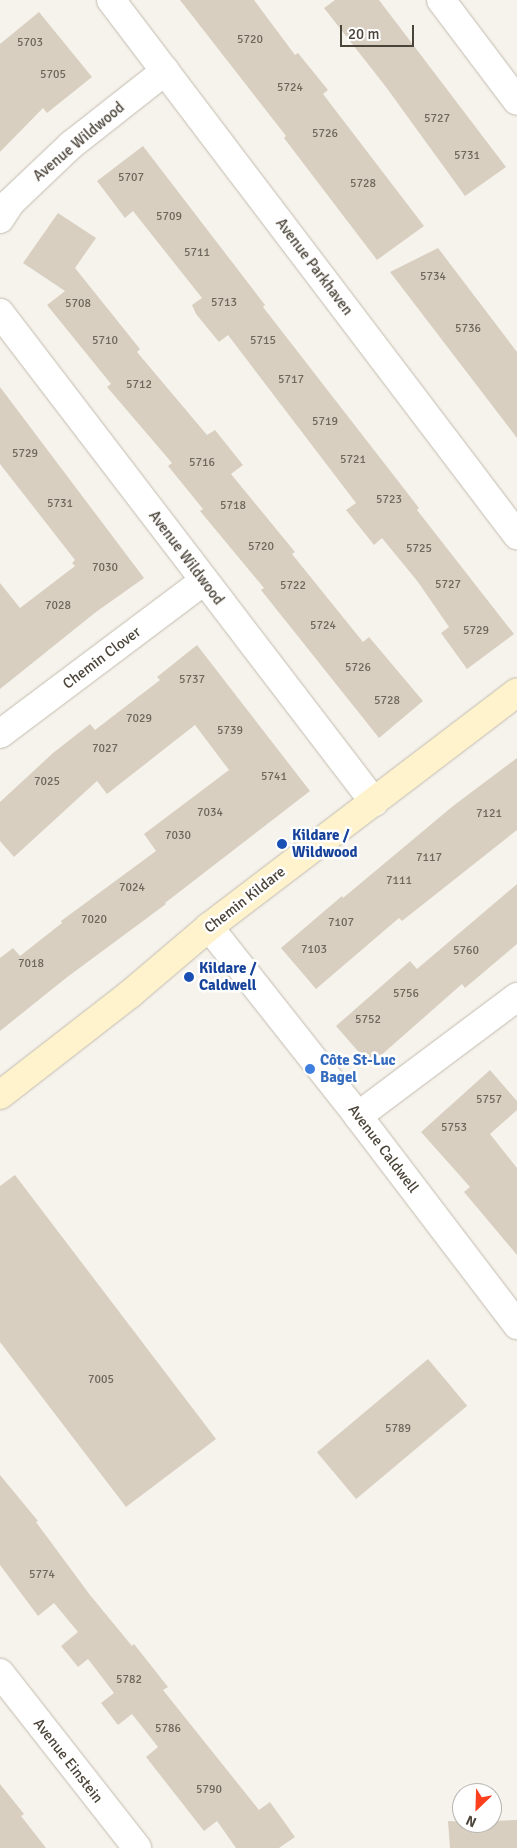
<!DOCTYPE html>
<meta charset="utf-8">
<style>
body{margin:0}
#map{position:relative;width:517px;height:1848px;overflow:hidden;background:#f6f3ec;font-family:Signika,sans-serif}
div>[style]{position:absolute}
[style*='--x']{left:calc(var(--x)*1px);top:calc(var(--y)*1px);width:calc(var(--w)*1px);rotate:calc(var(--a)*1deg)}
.building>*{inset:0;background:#d8cfc1;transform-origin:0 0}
.roads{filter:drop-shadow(0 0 1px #c2bbae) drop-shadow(0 0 1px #c2bbae)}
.street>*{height:28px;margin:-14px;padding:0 14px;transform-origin:14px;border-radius:14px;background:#fff}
.secondary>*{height:28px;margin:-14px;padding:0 14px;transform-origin:14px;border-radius:14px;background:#fff3cd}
.dots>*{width:14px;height:14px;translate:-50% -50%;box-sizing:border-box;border:2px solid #fff;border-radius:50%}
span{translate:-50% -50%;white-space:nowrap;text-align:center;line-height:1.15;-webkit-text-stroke:5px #fff;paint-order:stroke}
.number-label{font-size:12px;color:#6e675b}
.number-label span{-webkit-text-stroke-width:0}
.street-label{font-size:15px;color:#4b4439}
.transit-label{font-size:15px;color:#164399;font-weight:700}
.left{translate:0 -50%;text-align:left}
.shop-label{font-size:15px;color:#366cbe;font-weight:700}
.north{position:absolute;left:452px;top:1783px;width:50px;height:50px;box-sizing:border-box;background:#fff;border:1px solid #b7b4b0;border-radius:50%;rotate:204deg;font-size:14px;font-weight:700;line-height:20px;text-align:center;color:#4b4439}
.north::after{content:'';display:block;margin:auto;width:18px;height:22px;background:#fc3f1d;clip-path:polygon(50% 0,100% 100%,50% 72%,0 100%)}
.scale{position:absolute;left:340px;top:25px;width:74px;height:22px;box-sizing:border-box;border:2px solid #4b4439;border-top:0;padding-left:6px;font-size:15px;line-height:18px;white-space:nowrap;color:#4b4439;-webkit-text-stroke:4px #fff;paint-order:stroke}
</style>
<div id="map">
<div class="building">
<i style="clip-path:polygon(180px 0,254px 0,295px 55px,298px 53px,328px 90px,323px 94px,424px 226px,377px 260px,284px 138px,286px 136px)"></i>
<i style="clip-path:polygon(335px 0,379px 0,506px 167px,465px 196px,386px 87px,324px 8px)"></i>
<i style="clip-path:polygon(39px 12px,92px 77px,47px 113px,43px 108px,0 152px,0 44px)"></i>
<i style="clip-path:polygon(143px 146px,265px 305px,263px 307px,419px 508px,417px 510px,514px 634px,467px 669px,441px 633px,449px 627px,418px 582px,382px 538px,374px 545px,346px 510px,356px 503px,228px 335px,219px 342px,196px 314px,192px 305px,202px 298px,133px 211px,125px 218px,97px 181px)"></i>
<i style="clip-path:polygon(58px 213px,96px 238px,75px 268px,140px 349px,137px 352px,207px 435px,215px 430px,243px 465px,231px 474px,295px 552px,292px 554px,363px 642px,369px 637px,423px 701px,379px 738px,261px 590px,264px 588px,200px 511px,203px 509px,168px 466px,172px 463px,107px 387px,111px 384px,47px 305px,65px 291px,23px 263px)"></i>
<i style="clip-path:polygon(438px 248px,517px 352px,517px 438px,390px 272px)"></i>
<i style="clip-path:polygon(0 387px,144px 578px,96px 612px,0 689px,0 583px,20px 608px,75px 566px,72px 563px,75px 560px,0 464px)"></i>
<i style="clip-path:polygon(197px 645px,310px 791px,165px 903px,166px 904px,66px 978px,0 1031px,0 958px,13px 948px,20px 956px,62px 923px,61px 921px,156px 851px,144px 834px,229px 770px,195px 725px,107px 794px,97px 781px,14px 857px,0 841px,0 802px,53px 753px,90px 724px,95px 730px,160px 680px,157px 677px)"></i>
<i style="clip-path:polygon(517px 758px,517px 830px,402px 921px,399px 918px,316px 989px,281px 948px,342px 896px,343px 898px,453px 806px)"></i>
<i style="clip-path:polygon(517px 884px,517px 944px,465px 988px,462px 984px,370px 1065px,336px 1026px,410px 961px,417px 969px)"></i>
<i style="clip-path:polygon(490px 1070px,517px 1101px,517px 1110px,490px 1134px,517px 1168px,517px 1255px,464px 1192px,470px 1187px,421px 1132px)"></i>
<i style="clip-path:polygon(15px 1175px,216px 1439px,126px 1507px,0 1342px,0 1186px)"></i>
<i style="left:428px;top:1359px;width:61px;height:145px;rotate:50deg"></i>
<i style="clip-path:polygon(0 1475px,38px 1521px,36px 1522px,90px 1595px,132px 1646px,134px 1644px,168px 1687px,163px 1690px,259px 1810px,270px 1802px,295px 1837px,279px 1848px,236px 1848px,217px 1821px,204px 1831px,146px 1757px,158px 1747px,132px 1714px,118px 1725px,101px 1703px,114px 1693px,88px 1659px,78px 1667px,61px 1646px,78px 1632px,54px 1603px,38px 1616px,0 1565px)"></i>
<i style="clip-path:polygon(0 1784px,24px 1814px,21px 1816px,46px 1848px,0 1848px)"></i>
<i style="clip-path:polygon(517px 1820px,517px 1848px,450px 1848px,448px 1821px,492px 1823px,492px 1821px)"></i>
</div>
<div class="roads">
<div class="street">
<i style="--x:111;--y:0;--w:672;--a:52.81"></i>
<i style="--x:441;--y:0;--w:126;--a:53"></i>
<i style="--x:0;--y:219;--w:20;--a:-57"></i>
<i style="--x:11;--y:202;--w:83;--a:-43.5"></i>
<i style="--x:71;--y:145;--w:120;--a:-38.2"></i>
<i style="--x:0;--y:313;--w:616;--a:52.59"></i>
<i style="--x:0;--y:734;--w:255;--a:-36.9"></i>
<i style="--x:209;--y:927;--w:241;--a:51.7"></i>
<i style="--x:358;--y:1116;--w:263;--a:52.7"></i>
<i style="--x:358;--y:1116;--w:199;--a:-36.8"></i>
<i style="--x:0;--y:1673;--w:222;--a:51.9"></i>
</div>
<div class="secondary">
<i style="--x:0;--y:1095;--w:165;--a:-37.8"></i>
<i style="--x:130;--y:994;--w:104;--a:-40.3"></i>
<i style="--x:209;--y:927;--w:387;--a:-37.3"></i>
</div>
</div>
<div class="dots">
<i style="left:282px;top:844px;background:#1a4fb4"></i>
<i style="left:189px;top:977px;background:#1a4fb4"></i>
<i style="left:310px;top:1069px;background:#3f7fe0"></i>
</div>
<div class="number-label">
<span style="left:250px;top:40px">5720</span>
<span style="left:30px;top:43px">5703</span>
<span style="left:53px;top:75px">5705</span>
<span style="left:290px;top:88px">5724</span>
<span style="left:437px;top:119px">5727</span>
<span style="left:325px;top:134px">5726</span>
<span style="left:467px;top:156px">5731</span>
<span style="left:131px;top:178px">5707</span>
<span style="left:363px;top:184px">5728</span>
<span style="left:169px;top:217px">5709</span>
<span style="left:197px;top:253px">5711</span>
<span style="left:433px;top:277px">5734</span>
<span style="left:224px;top:303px">5713</span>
<span style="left:78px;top:304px">5708</span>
<span style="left:468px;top:329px">5736</span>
<span style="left:105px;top:341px">5710</span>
<span style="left:263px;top:341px">5715</span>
<span style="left:291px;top:380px">5717</span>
<span style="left:139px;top:385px">5712</span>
<span style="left:325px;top:422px">5719</span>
<span style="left:25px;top:454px">5729</span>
<span style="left:353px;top:460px">5721</span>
<span style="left:202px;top:463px">5716</span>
<span style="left:389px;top:500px">5723</span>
<span style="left:60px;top:504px">5731</span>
<span style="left:233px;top:506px">5718</span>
<span style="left:261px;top:547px">5720</span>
<span style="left:419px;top:549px">5725</span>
<span style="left:105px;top:568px">7030</span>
<span style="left:448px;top:585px">5727</span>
<span style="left:293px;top:586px">5722</span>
<span style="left:58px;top:606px">7028</span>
<span style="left:323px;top:626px">5724</span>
<span style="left:476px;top:631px">5729</span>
<span style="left:358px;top:668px">5726</span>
<span style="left:192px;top:680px">5737</span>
<span style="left:387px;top:701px">5728</span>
<span style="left:139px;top:719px">7029</span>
<span style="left:230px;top:731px">5739</span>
<span style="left:105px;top:749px">7027</span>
<span style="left:274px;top:777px">5741</span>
<span style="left:47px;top:782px">7025</span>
<span style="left:210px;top:813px">7034</span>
<span style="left:489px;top:814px">7121</span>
<span style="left:178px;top:836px">7030</span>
<span style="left:429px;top:858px">7117</span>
<span style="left:399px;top:881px">7111</span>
<span style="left:132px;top:888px">7024</span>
<span style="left:94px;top:920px">7020</span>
<span style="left:341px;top:923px">7107</span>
<span style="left:314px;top:950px">7103</span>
<span style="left:466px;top:951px">5760</span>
<span style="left:31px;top:964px">7018</span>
<span style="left:406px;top:994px">5756</span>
<span style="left:368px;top:1020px">5752</span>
<span style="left:489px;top:1100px">5757</span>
<span style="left:454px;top:1128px">5753</span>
<span style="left:101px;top:1380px">7005</span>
<span style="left:398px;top:1429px">5789</span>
<span style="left:42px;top:1575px">5774</span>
<span style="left:129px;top:1680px">5782</span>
<span style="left:168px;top:1729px">5786</span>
<span style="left:209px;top:1790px">5790</span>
</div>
<div class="street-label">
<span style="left:79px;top:142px;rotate:-40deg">Avenue Wildwood</span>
<span style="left:314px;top:267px;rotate:53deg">Avenue Parkhaven</span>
<span style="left:186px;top:558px;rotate:53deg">Avenue Wildwood</span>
<span style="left:102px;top:658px;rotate:-37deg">Chemin Clover</span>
<span style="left:245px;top:900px;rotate:-38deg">Chemin Kildare</span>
<span style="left:383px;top:1149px;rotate:53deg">Avenue Caldwell</span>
<span style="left:68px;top:1761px;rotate:52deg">Avenue Einstein</span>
</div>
<div class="transit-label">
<span class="left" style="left:292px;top:844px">Kildare /<br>Wildwood</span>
<span class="left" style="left:199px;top:977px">Kildare /<br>Caldwell</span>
</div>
<div class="shop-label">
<span class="left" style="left:320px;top:1069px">Côte St-Luc<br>Bagel</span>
</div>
<div class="north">N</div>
<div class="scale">20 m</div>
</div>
